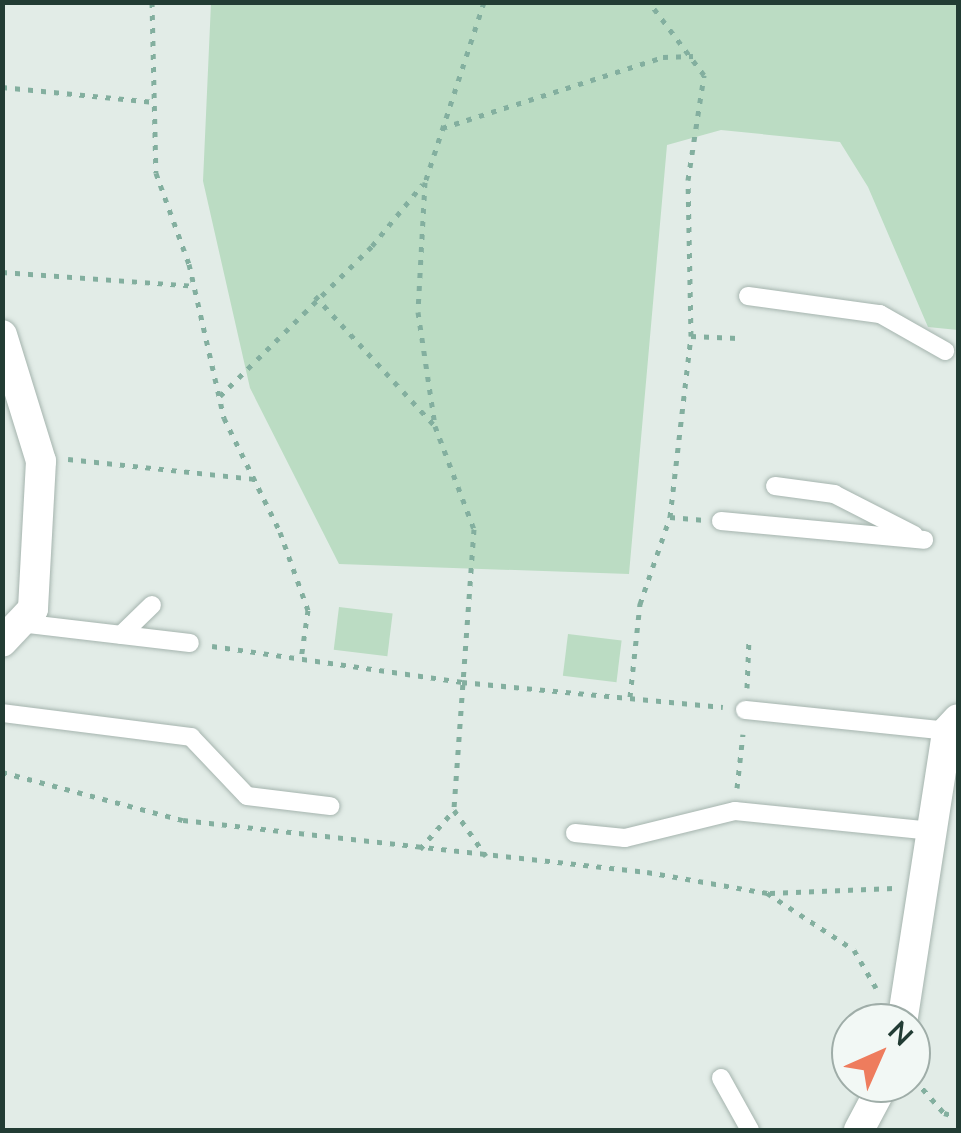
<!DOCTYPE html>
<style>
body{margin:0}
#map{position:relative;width:961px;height:1133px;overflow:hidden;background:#e2ece7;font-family:Mulish,sans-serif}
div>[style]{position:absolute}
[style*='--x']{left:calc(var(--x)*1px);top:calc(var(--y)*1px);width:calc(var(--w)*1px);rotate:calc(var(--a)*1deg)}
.green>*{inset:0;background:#bbdcc3;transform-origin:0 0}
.path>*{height:5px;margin-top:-2.5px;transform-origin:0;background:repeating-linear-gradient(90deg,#83af9f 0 5px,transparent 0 13px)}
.roads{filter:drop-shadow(0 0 2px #a5b4ae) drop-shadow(0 0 2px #a5b4ae)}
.lane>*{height:18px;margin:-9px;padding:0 9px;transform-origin:9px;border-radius:9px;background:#fff}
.street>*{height:30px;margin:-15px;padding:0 15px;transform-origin:15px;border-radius:15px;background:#fff}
span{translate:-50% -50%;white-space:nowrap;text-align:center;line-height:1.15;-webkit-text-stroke:9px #f2f8f5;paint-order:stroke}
.frame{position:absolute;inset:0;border:5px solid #223c34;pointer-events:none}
.north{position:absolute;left:831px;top:1003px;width:100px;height:100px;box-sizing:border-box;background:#f2f8f5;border:2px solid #9fada8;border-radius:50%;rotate:45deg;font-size:28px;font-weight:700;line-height:40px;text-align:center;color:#223c34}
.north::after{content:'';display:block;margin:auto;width:35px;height:45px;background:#ee7c5d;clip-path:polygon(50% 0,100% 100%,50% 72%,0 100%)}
</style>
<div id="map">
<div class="green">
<i style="clip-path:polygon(211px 3px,958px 3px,958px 330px,928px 327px,868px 187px,840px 142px,721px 130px,667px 145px,629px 574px,339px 564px,250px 388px,203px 181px)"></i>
<i style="left:339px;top:607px;width:54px;height:43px;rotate:7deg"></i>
<i style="left:568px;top:634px;width:54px;height:42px;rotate:7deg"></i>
</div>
<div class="path">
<i style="--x:152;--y:2;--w:171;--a:88.7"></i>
<i style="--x:156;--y:173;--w:97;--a:70.1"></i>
<i style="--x:189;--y:264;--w:158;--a:77.2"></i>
<i style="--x:224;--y:418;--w:127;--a:63.8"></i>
<i style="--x:280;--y:532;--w:83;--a:70.3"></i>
<i style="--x:308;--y:610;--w:49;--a:98.1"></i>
<i style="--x:484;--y:2;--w:189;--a:108.1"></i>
<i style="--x:425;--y:182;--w:130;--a:93.1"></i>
<i style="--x:418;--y:312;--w:115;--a:81.5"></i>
<i style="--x:435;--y:426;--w:110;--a:69.3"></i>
<i style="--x:474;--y:529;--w:282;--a:94.1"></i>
<i style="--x:454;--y:810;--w:56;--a:55.2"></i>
<i style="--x:2;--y:87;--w:153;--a:5.6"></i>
<i style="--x:442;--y:128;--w:232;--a:-17.8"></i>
<i style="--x:663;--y:57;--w:30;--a:-2"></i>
<i style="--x:2;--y:272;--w:194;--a:4.1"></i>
<i style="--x:315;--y:296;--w:177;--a:47.3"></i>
<i style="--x:691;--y:336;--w:47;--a:2.4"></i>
<i style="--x:220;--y:396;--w:214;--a:-44.6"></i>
<i style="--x:372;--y:246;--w:80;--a:-50.6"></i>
<i style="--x:68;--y:459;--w:187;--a:6.1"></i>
<i style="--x:670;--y:517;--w:32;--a:5"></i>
<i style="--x:212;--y:646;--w:253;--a:8.2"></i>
<i style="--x:462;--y:682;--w:262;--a:5.5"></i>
<i style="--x:747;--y:688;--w:50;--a:-87.7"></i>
<i style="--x:630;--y:697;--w:94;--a:-83.9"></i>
<i style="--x:640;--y:604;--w:92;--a:-71"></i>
<i style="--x:670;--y:517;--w:182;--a:-83.4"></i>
<i style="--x:691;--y:336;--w:156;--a:-91.1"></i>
<i style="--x:688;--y:180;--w:106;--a:-81.3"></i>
<i style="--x:704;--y:75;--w:91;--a:-127"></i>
<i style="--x:2;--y:772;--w:187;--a:14.9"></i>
<i style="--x:183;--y:820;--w:467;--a:6.4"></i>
<i style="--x:647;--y:872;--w:122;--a:9.9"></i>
<i style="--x:767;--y:893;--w:104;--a:33.2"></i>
<i style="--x:854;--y:950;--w:44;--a:59.9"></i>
<i style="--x:737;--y:788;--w:54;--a:-83.7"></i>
<i style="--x:420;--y:849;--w:52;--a:-48.9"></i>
<i style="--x:770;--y:893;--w:124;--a:-2.3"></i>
<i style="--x:914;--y:1079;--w:45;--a:48.6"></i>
<i style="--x:944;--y:1113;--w:15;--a:16"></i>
</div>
<div class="roads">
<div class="lane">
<i style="--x:748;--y:296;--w:133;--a:7.8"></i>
<i style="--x:880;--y:314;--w:75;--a:29.6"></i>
<i style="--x:775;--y:486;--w:60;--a:7.7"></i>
<i style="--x:834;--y:494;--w:90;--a:27.1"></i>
<i style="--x:721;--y:521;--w:204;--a:5.3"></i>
<i style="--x:20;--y:623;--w:171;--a:6.7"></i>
<i style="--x:121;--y:635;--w:43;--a:-44.1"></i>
<i style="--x:745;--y:710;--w:203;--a:5.9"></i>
<i style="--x:2;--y:713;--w:191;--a:7.2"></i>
<i style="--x:191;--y:737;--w:81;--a:46.5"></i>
<i style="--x:247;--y:796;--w:84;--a:6.9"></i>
<i style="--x:575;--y:833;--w:50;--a:5.7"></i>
<i style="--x:625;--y:838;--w:113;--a:-13.8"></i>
<i style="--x:735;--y:811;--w:198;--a:5.8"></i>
<i style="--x:721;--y:1078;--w:60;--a:60.9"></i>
</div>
<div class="street">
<i style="--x:2;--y:335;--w:132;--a:72.8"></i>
<i style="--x:41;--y:461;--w:148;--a:93.1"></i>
<i style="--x:33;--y:609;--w:45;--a:133.2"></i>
<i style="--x:902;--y:1023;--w:295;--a:-81.2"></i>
<i style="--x:947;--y:731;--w:16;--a:-47"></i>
<i style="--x:859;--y:1130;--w:53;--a:-62"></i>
</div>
</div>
<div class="frame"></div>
<div class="north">N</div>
</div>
